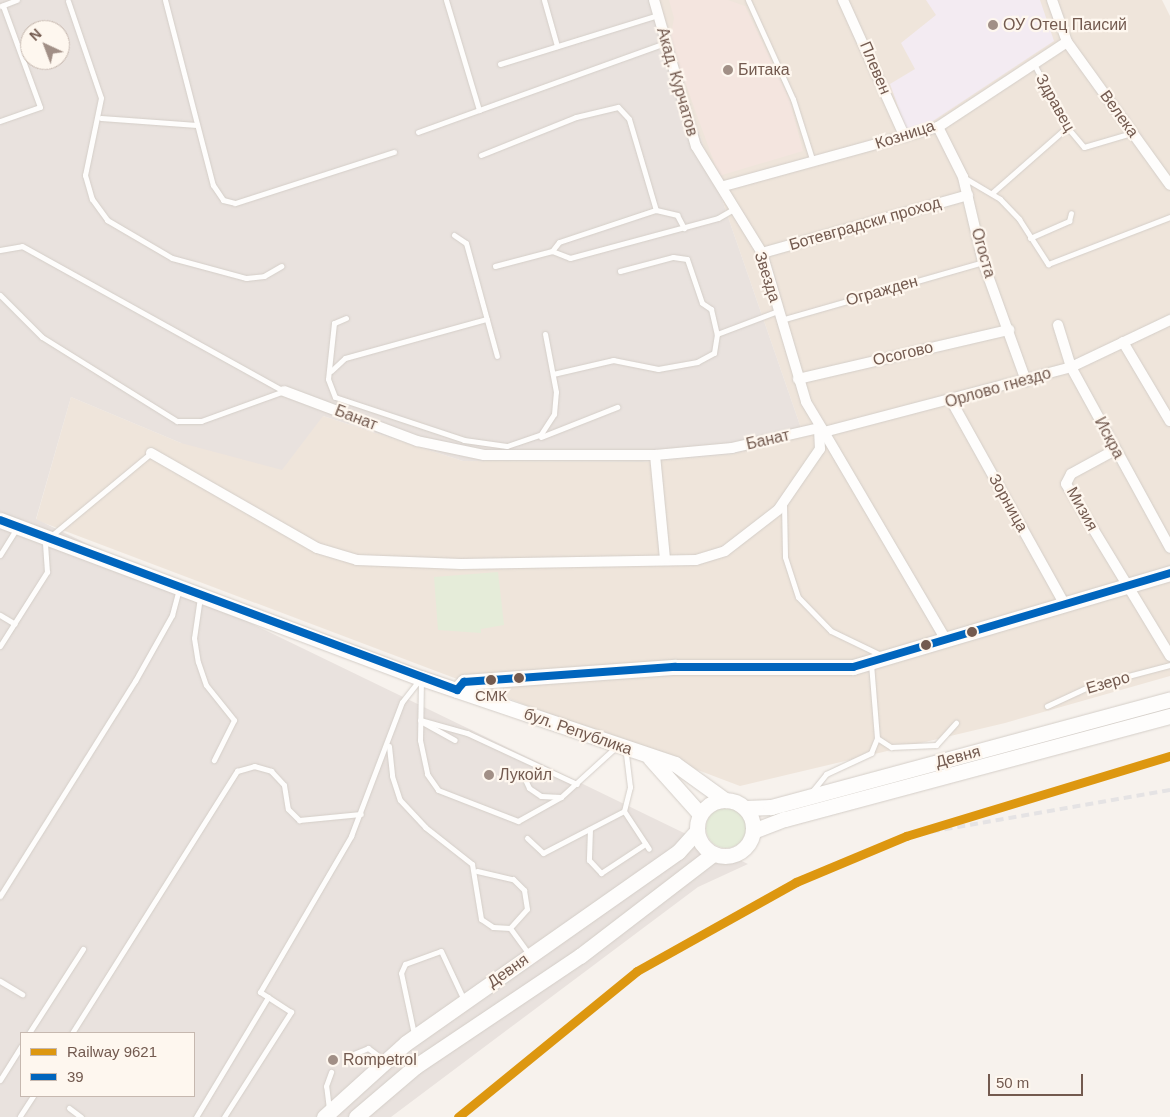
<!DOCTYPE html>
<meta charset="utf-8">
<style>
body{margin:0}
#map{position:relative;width:1170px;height:1117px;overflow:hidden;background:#f7f2ed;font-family:Helvetica,sans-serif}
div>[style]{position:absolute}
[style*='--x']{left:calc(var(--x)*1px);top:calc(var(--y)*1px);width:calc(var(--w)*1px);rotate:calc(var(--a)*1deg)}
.residential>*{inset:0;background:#efe5db}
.commercial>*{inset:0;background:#f4e5df}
.industrial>*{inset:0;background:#e9e2de}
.education>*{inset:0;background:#f3ebf2}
.green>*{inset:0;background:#e5ecd9}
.round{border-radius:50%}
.roads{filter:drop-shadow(0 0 1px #d4cec8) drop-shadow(0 0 1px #d4cec8)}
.lane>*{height:5px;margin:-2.5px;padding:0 2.5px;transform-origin:2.5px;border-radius:2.5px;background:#fefdfc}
.street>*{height:10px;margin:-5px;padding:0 5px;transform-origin:5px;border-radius:5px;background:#fefdfc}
.secondary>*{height:15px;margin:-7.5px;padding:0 7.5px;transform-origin:7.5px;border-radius:7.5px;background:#fefdfc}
.secondary>.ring{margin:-7.5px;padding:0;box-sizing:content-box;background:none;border:15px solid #fefdfc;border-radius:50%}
.rail>*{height:4px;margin-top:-2px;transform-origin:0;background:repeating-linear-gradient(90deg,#e5e3e4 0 8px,transparent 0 13px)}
.bus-1>*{height:8px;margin:-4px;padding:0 4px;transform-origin:4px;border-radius:4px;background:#0065bd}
.rail-1>*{height:9px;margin:-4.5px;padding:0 4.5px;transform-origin:4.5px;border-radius:4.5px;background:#dd9710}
.dots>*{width:14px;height:14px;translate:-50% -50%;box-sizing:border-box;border:2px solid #fef7ef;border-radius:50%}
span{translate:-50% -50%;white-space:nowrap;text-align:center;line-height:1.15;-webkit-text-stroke:4.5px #fef7ef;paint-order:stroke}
.bus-label{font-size:15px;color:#735a4f}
.poi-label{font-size:16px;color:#735a4f}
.left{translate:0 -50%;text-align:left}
.street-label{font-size:16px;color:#735a4f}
.legend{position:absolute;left:20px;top:1032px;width:175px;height:65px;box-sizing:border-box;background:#fef7ef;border:1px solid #c6b8af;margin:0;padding:6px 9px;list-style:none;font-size:15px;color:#735a4f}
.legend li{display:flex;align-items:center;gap:10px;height:25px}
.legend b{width:25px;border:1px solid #c6b8af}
.north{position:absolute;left:20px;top:20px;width:50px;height:50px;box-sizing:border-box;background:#fef7ef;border:1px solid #c6b8af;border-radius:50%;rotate:317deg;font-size:14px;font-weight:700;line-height:20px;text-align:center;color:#735a4f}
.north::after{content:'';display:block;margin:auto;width:18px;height:22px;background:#a18f86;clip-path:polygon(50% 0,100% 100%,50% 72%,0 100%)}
.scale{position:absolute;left:988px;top:1074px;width:95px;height:22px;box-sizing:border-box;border:2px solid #735a4f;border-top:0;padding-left:6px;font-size:15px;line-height:18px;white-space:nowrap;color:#735a4f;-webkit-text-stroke:4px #fef7ef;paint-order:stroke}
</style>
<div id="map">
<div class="residential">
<i style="clip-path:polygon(653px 0,1162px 0,1170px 16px,1170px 676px,1005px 723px,740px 786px,36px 520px,71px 397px,181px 443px,323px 416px,463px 461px,642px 462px,733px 454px,803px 434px)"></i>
</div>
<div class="commercial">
<i style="clip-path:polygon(669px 0,728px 0,745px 6px,789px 98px,803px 151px,719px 176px,670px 41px,674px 18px)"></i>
</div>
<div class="industrial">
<i style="clip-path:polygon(evenodd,0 0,653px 0,803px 434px,733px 454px,642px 462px,463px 461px,323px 416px,282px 470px,181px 443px,71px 397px,36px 519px,748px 864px,698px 887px,391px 1117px,0 1117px,0 0,30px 30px,60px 30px,60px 60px,30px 60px,30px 30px,0 0,21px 1033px,194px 1033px,194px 1096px,21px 1096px,21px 1033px)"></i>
</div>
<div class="education">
<i style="clip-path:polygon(926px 0,1040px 0,1054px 41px,933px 121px,906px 129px,890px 84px,915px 69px,901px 43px,936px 15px)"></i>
</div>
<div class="green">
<i style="clip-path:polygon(498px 572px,504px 625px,481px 629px,481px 633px,438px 630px,434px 577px)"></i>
<i class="round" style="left:706px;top:808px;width:40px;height:40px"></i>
</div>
<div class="roads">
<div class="lane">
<i style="--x:165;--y:0;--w:191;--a:75.5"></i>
<i style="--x:213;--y:185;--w:18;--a:56"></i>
<i style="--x:223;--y:200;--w:12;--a:14"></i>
<i style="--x:235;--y:203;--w:167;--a:-17.8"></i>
<i style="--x:446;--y:0;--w:115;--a:73.3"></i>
<i style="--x:544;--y:0;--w:48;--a:74.2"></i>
<i style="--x:748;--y:0;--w:109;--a:65.6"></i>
<i style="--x:793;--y:99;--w:66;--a:72.4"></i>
<i style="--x:68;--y:1;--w:102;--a:71.2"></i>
<i style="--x:101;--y:98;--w:79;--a:101.7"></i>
<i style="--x:85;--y:175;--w:25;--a:74"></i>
<i style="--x:92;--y:199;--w:26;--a:54"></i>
<i style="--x:107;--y:220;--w:75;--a:30.3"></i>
<i style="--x:172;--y:258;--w:77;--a:15.1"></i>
<i style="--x:246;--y:278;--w:18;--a:-6"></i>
<i style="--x:264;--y:276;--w:20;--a:-30"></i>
<i style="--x:1;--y:6;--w:17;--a:-21"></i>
<i style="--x:500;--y:64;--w:165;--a:-17.2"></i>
<i style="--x:1034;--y:64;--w:71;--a:62.4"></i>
<i style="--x:1067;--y:127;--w:26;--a:50"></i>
<i style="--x:1084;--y:147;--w:50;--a:-16.3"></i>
<i style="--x:101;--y:118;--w:96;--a:4.2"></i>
<i style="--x:0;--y:121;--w:42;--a:-19.3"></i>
<i style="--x:40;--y:107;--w:108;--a:-110.1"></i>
<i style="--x:418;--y:132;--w:263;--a:-19.8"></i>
<i style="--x:481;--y:155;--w:102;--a:-21.8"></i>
<i style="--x:576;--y:117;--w:43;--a:-13.4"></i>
<i style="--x:618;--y:107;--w:16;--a:47"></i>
<i style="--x:629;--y:119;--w:95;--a:73.5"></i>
<i style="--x:963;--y:177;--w:43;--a:30.7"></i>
<i style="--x:1000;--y:199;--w:28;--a:46"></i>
<i style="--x:1019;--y:219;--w:54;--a:57.2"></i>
<i style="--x:1048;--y:264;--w:131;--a:-21.1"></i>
<i style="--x:992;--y:193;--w:100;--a:-41.3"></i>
<i style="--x:454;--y:235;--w:14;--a:34"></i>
<i style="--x:466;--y:243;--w:117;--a:74.7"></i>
<i style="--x:1030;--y:238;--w:43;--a:-23.6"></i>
<i style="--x:1069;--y:221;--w:8;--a:-76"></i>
<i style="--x:0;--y:250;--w:22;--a:-10"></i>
<i style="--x:22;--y:246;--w:299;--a:29"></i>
<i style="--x:552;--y:251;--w:11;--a:-52"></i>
<i style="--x:559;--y:242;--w:102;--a:-18.3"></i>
<i style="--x:656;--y:210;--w:22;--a:13"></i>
<i style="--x:677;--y:215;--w:15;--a:62"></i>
<i style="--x:495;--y:266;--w:59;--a:-14.7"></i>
<i style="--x:552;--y:251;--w:19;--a:21"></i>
<i style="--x:570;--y:258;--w:153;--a:-15.1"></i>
<i style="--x:718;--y:218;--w:20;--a:-30"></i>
<i style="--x:620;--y:271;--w:55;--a:-14.8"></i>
<i style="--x:673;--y:257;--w:14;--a:8"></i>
<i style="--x:687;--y:259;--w:46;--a:71.2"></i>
<i style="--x:702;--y:303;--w:11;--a:34"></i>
<i style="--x:711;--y:309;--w:26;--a:77"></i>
<i style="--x:0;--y:295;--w:59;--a:45"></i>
<i style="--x:42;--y:337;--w:159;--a:31.9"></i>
<i style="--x:177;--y:421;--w:24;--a:0"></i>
<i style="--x:201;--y:421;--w:88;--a:-19.9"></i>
<i style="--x:346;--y:318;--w:13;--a:157"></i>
<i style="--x:334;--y:323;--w:56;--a:96.1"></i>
<i style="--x:328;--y:379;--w:19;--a:69"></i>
<i style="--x:335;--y:397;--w:136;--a:18.4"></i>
<i style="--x:464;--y:440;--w:43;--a:7.9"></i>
<i style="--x:507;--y:446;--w:36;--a:-19"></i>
<i style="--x:541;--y:434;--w:24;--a:-57"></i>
<i style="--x:554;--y:414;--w:22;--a:-85"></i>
<i style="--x:556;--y:392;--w:59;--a:-100.7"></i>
<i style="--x:781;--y:320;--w:210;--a:-16"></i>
<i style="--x:331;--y:371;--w:19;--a:-43"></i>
<i style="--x:345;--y:358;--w:147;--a:-15.4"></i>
<i style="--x:553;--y:374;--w:62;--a:-13.1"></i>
<i style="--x:613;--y:360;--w:46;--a:11.3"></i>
<i style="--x:658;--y:369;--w:40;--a:-10"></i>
<i style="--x:697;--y:362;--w:19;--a:-28"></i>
<i style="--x:714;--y:353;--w:19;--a:-81"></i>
<i style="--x:717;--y:334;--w:65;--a:-20.7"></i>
<i style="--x:541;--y:437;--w:82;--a:-21.5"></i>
<i style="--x:784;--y:504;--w:53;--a:88.9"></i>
<i style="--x:785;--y:557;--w:42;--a:72"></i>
<i style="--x:798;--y:597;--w:47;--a:45.9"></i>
<i style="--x:831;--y:631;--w:53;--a:25.6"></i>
<i style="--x:51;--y:536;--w:130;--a:-39.7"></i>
<i style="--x:0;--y:555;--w:32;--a:-58"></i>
<i style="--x:200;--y:597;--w:41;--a:98.3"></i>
<i style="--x:194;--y:638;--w:24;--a:81"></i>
<i style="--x:198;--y:662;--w:24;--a:71"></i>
<i style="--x:206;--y:685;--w:45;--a:51.3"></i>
<i style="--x:234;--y:720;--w:45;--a:116.6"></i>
<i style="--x:0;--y:615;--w:17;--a:31"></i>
<i style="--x:0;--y:646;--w:88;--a:-57.6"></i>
<i style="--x:47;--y:572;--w:32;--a:-94"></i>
<i style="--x:421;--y:679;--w:61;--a:90.9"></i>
<i style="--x:420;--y:740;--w:35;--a:78"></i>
<i style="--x:427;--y:774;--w:19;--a:55"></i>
<i style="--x:438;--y:790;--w:86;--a:21.2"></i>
<i style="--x:518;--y:821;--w:49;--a:-29.2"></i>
<i style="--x:1047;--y:706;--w:47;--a:-24.9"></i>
<i style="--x:1090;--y:686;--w:83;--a:-14.7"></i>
<i style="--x:420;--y:720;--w:49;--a:15.5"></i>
<i style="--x:467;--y:733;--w:121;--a:24.9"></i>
<i style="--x:424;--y:723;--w:35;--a:29"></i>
<i style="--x:877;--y:738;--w:17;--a:33"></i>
<i style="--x:891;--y:747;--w:45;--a:-2.5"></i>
<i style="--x:936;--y:745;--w:30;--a:-48"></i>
<i style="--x:389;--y:746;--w:30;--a:84"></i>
<i style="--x:392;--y:776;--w:25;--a:72"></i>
<i style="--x:400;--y:800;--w:37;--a:47"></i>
<i style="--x:425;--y:827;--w:60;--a:38.2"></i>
<i style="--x:472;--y:864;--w:56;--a:80.7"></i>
<i style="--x:481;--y:919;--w:14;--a:34"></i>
<i style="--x:493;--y:927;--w:17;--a:3"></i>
<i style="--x:510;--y:928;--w:32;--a:54"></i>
<i style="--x:523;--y:775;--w:14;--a:65"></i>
<i style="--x:529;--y:788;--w:14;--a:34"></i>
<i style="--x:541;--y:796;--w:20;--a:3"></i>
<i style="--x:561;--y:797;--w:74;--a:-42.3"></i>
<i style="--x:810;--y:794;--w:26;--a:-51"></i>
<i style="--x:826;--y:774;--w:50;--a:-25"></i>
<i style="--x:871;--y:753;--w:16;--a:-68"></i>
<i style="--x:877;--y:738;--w:74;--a:-94.6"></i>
<i style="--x:624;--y:811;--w:45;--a:56.7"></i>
<i style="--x:590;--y:829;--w:31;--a:92"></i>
<i style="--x:589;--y:860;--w:18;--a:47"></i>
<i style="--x:601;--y:873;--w:53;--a:-33.4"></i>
<i style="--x:527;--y:838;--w:22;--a:43"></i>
<i style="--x:543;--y:853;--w:91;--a:-27.4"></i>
<i style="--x:624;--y:811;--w:25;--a:-76"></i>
<i style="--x:630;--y:787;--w:38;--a:-97"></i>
<i style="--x:477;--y:871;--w:37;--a:13"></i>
<i style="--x:513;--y:879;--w:16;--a:45"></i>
<i style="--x:524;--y:890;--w:19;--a:81"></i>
<i style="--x:527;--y:909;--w:25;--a:132"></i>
<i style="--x:0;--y:896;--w:254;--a:-57.9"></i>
<i style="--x:135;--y:681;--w:76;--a:-60.7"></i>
<i style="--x:172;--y:615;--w:27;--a:-75"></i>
<i style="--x:0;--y:981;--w:26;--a:31"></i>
<i style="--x:29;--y:1033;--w:100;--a:-57.3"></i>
<i style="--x:72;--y:1033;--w:310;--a:-57.8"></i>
<i style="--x:237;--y:771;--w:18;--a:-16"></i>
<i style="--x:254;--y:766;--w:18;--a:16"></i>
<i style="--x:271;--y:771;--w:19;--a:47"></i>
<i style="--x:284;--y:785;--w:24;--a:81"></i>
<i style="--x:288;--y:809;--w:16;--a:45"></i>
<i style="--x:299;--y:820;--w:62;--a:-5.5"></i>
<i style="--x:414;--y:1034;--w:62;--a:-102"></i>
<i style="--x:401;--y:973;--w:10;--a:-66"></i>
<i style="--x:405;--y:964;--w:38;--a:-20"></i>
<i style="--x:441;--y:951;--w:54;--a:64.9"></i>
<i style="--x:346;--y:1057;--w:24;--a:-22"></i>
<i style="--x:368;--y:1048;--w:20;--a:37"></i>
<i style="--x:0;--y:1080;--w:40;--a:-58"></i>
<i style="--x:69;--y:1108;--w:15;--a:37"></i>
<i style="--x:329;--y:1109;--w:23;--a:-97"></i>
<i style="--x:326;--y:1086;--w:15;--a:-70"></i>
<i style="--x:20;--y:1116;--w:24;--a:-57"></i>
<i style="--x:196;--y:1117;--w:140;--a:-59"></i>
<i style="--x:224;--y:1117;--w:125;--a:-57.5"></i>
<i style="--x:291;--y:1012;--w:37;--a:-147"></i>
<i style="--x:260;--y:992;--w:181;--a:-59.7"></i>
<i style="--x:351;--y:836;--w:143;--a:-69.2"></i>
<i style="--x:402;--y:702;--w:28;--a:-52"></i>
</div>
<div class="street">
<i style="--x:654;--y:0;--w:152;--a:74"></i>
<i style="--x:696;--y:146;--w:126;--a:58.3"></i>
<i style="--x:762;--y:253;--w:155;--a:73.5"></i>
<i style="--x:806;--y:402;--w:35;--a:59"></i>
<i style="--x:824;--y:432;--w:255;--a:-14.7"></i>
<i style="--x:1071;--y:367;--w:110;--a:-25.4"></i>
<i style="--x:843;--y:0;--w:150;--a:65.7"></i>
<i style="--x:1052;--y:0;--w:45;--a:70.3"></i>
<i style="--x:1067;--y:42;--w:176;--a:54.2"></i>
<i style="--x:938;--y:127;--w:56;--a:63.4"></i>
<i style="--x:963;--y:177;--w:87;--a:76.8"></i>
<i style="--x:983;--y:262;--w:127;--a:70.1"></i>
<i style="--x:724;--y:186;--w:222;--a:-15.4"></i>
<i style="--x:938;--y:127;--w:154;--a:-33.4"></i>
<i style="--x:762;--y:253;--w:214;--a:-15.7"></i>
<i style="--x:1058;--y:325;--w:44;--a:72.8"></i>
<i style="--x:1071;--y:367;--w:206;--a:61.3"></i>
<i style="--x:1123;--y:342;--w:92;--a:59.3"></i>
<i style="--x:798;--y:379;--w:217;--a:-13.1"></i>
<i style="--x:952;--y:402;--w:232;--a:60.9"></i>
<i style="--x:824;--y:432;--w:239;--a:59.6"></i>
<i style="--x:1115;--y:450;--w:50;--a:151.4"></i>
<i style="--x:1071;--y:474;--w:11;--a:117"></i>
<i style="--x:1066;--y:484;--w:201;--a:58.8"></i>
<i style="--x:151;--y:453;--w:191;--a:29.8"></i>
<i style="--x:317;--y:548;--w:42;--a:16.7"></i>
<i style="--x:357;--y:560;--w:104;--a:2.2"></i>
<i style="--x:461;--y:564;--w:235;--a:-1"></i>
<i style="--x:696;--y:560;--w:30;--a:-17"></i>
<i style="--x:725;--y:551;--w:67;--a:-37.7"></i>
<i style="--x:778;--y:510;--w:74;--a:-55.5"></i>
<i style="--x:820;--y:449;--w:21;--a:-93"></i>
<i style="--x:819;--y:428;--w:89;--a:167.1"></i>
<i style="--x:732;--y:448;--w:77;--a:174.8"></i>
<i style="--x:655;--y:455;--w:171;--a:180"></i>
<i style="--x:484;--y:455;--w:68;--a:-168.2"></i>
<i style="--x:417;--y:441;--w:142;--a:-159.4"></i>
<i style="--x:655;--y:455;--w:104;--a:84.5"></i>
</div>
<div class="secondary">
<i style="--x:0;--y:520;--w:450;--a:20.6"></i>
<i style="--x:421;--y:678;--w:268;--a:18.7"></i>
<i style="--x:675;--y:764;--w:62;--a:35.8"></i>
<i style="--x:457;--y:690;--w:11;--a:-49"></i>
<i style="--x:464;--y:682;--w:212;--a:-4.1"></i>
<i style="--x:675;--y:667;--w:178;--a:0"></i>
<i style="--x:853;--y:667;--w:331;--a:-16.5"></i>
<i style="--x:650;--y:758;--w:75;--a:48.2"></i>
<i class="ring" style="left:697px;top:800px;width:41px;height:41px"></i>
<i style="--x:745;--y:808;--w:26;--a:-2"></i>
<i style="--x:771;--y:807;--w:413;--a:-15.1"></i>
<i style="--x:753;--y:831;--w:34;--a:-21"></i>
<i style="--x:785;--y:819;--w:399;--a:-15"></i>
<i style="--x:324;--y:1117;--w:110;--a:-42.1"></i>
<i style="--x:406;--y:1043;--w:332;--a:-35.1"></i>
<i style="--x:678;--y:852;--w:28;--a:-48"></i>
<i style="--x:356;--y:1117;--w:79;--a:-40.4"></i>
<i style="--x:416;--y:1066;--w:197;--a:-33.9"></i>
<i style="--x:580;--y:956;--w:168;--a:-37.5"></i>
</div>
</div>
<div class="rail">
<i style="--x:906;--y:836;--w:268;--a:-9.9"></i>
</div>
<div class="bus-1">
<i style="--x:0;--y:520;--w:488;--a:20.4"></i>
<i style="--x:457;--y:690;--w:11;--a:-49"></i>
<i style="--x:464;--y:682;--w:212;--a:-4.1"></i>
<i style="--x:675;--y:667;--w:178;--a:0"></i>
<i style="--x:853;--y:667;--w:331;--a:-16.5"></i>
</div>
<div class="rail-1">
<i style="--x:458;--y:1117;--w:231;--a:-39.2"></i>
<i style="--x:637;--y:971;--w:182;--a:-29.2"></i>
<i style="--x:796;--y:882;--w:119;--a:-22.7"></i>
<i style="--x:906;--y:836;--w:276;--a:-16.9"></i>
</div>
<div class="dots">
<i style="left:993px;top:25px;background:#a18f86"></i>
<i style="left:728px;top:70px;background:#a18f86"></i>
<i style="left:972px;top:632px;background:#735a4f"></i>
<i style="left:926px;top:645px;background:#735a4f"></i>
<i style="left:519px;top:678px;background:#735a4f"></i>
<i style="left:491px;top:680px;background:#735a4f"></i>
<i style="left:489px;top:775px;background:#a18f86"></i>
<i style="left:333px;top:1060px;background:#a18f86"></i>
</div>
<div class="bus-label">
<span style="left:491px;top:696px">СМК</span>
</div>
<div class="poi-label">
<span class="left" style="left:1003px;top:25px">ОУ Отец Паисий</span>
<span class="left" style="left:738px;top:70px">Битака</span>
<span class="left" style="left:499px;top:775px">Лукойл</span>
<span class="left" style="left:343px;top:1060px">Rompetrol</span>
</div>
<div class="street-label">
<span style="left:875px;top:68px;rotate:67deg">Плевен</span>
<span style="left:677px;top:82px;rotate:74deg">Акад. Курчатов</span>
<span style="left:1055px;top:103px;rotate:61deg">Здравец</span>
<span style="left:1119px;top:114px;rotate:54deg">Велека</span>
<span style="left:905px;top:135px;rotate:-18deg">Козница</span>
<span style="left:865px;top:224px;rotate:-16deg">Ботевградски проход</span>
<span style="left:983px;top:253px;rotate:74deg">Огоста</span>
<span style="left:767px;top:277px;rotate:72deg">Звезда</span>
<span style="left:882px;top:291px;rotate:-16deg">Огражден</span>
<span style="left:903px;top:354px;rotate:-13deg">Осогово</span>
<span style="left:998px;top:388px;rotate:-16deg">Орлово гнездо</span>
<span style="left:356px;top:418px;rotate:21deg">Банат</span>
<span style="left:1109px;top:438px;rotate:62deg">Искра</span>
<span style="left:768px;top:440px;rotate:-13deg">Банат</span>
<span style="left:1008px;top:503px;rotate:61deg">Зорница</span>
<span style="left:1082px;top:509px;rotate:61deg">Мизия</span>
<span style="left:1108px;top:683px;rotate:-16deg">Езеро</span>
<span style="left:578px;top:732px;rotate:19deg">бул. Република</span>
<span style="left:958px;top:757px;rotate:-15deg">Девня</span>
<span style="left:508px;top:971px;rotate:-35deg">Девня</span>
</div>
<ul class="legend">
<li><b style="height:6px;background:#dd9710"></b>Railway 9621</li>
<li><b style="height:6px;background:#0065bd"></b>39</li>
</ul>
<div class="north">N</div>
<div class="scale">50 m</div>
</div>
